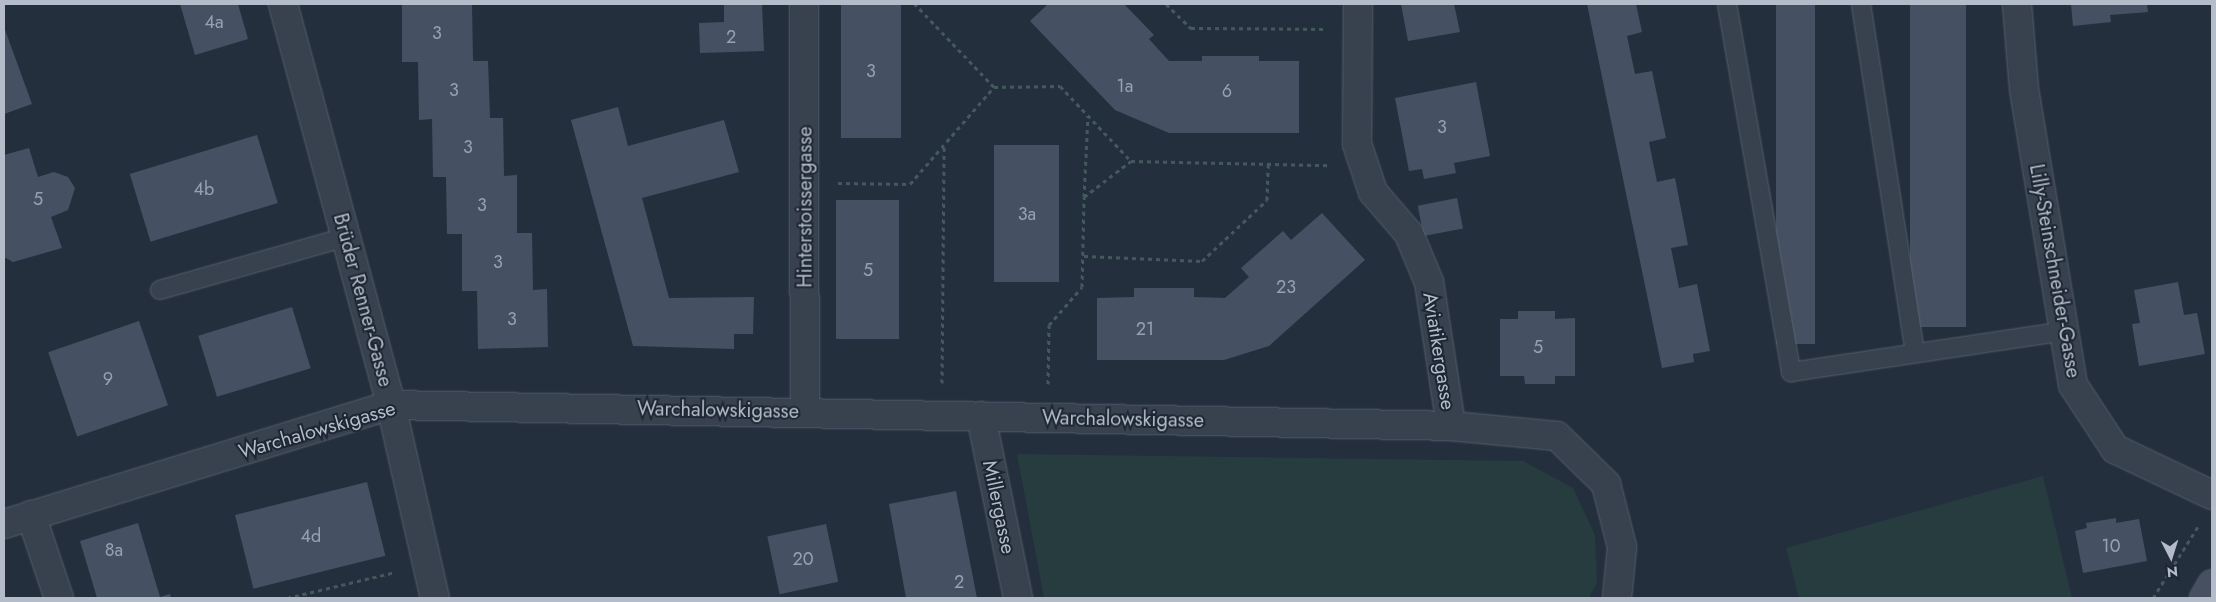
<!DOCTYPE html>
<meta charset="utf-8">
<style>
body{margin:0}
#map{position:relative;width:2216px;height:602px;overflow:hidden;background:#242f3e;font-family:Jost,sans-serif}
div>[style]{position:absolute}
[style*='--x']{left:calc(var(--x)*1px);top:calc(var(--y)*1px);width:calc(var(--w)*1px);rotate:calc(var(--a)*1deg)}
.green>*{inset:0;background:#263c3f}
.building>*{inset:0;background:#455162;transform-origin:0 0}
.path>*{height:3px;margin-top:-1.5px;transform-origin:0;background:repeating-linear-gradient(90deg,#44595c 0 4px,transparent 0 8px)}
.roads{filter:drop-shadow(0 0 1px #565f6c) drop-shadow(0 0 1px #565f6c)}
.lane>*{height:18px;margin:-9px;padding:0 9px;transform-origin:9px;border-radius:9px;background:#38414e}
.street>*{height:28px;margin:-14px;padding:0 14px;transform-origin:14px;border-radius:14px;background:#38414e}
.secondary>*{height:28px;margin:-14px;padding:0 14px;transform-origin:14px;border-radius:14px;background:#465061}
span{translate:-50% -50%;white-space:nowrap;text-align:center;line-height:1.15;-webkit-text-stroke:4px #1d2633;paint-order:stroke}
.number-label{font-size:18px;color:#98a1af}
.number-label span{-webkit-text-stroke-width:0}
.street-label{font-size:20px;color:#b4bcc9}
.frame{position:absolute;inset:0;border:5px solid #b4bcc9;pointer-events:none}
.north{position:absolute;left:2146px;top:532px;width:50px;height:50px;-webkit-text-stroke:4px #1d2633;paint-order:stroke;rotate:175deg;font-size:14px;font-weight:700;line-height:20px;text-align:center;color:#b4bcc9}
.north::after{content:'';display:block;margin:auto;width:18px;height:22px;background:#b4bcc9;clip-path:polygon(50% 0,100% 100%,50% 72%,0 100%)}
</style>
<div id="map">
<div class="green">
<i style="clip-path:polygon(1017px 454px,1523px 461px,1573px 488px,1595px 535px,1597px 582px,1589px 598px,1044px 598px)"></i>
<i style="clip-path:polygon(2043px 476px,2072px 598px,1799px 598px,1786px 548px)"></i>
</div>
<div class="building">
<i style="clip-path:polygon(180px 4px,238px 4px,248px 39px,195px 55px)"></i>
<i style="clip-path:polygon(402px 4px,472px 4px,473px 61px,488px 61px,490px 118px,503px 118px,504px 176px,517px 175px,517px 233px,532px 233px,533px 290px,547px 289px,548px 347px,478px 349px,477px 291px,462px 291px,462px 234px,447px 234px,446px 177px,433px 177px,432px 119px,419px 120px,418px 62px,402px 62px)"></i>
<i style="clip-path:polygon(724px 4px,762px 4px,764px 51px,700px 53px,699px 23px,724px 22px)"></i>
<i style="left:841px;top:4px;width:60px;height:134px"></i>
<i style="clip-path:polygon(1048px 4px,1124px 4px,1154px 35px,1149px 39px,1169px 61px,1202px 61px,1202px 56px,1259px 56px,1259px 61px,1299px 61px,1299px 133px,1169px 133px,1115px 110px,1030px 21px)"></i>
<i style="clip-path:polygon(1401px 4px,1454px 4px,1460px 32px,1408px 41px)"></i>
<i style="clip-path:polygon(1587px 4px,1636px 4px,1642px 32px,1627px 36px,1635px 74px,1652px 71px,1666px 138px,1649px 142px,1657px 182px,1675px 178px,1688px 245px,1671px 248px,1679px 288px,1697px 284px,1710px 351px,1693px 354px,1694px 362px,1662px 368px)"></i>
<i style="left:1776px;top:4px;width:39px;height:340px"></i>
<i style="left:1910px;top:4px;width:56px;height:323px"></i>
<i style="clip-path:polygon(2071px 4px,2147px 4px,2148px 12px,2110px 15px,2111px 22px,2073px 26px)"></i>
<i style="clip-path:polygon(4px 27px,32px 104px,4px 114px)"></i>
<i style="clip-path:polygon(1476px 82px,1490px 156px,1454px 163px,1456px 173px,1424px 179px,1422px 169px,1409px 171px,1395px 98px)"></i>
<i style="clip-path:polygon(618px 107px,628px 146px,724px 120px,739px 172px,642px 198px,669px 298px,754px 297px,753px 334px,734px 334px,734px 349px,633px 346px,571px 120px)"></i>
<i style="left:257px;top:135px;width:71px;height:133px;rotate:73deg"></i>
<i style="left:994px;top:145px;width:65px;height:137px"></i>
<i style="clip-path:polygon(29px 148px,38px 177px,54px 172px,68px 177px,75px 188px,68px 210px,51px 217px,62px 248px,13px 262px,4px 257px,4px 155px)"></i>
<i style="left:1457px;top:198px;width:31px;height:40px;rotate:79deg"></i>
<i style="left:899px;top:200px;width:139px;height:63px;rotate:90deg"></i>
<i style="clip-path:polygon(1322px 213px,1365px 260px,1269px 346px,1224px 360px,1097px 360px,1097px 298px,1134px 297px,1134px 288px,1194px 288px,1194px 297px,1225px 298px,1249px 277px,1241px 268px,1283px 231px,1291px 240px)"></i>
<i style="clip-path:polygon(2178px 282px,2184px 315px,2197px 313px,2205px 354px,2139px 366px,2132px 324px,2140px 323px,2134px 290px)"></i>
<i style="left:292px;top:307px;width:64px;height:98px;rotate:73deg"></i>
<i style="clip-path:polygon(1518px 311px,1555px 311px,1555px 319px,1575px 318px,1575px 376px,1555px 376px,1555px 384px,1525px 384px,1524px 376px,1500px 376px,1500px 319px,1518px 319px)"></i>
<i style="left:139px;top:321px;width:89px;height:96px;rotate:71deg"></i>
<i style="left:367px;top:482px;width:76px;height:136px;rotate:76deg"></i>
<i style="clip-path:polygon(956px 491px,977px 598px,906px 598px,889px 504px)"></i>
<i style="clip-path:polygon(2116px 518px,2116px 523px,2139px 519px,2147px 561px,2083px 573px,2075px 531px,2087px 528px,2086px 523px)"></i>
<i style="clip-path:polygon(138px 523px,160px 597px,170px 594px,171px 598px,97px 598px,80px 541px)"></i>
<i style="left:826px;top:524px;width:59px;height:60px;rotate:78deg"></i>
</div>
<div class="path">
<i style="--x:1166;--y:4;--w:35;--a:44"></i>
<i style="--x:1191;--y:28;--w:134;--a:0.4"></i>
<i style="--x:994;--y:87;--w:66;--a:-0.9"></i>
<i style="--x:1060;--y:86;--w:103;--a:46.6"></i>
<i style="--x:1131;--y:161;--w:198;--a:1.2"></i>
<i style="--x:838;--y:183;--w:72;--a:0.8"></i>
<i style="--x:910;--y:184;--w:128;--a:-49.1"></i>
<i style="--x:994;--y:87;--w:115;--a:-133.6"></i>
<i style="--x:1084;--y:197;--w:81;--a:-87.2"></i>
<i style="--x:1084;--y:256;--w:118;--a:2.4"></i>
<i style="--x:1202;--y:261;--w:89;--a:-43.2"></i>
<i style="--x:1267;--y:200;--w:36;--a:-88"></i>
<i style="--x:942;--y:383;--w:238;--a:-89.5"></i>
<i style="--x:1048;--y:384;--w:59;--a:-89"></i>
<i style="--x:1049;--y:325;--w:50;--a:-49"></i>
<i style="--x:1082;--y:287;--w:90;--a:-88.7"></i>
<i style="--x:1084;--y:197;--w:59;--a:-37.5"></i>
<i style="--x:287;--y:598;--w:111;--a:-13.5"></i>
<i style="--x:2153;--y:598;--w:86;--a:-57.8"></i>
</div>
<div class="roads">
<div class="lane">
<i style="--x:1727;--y:4;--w:374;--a:80.1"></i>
<i style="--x:1791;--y:372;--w:276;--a:-8.5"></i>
<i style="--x:1861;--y:4;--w:353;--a:81.2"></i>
<i style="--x:160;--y:290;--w:193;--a:-15.9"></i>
</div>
<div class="street">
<i style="--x:283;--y:4;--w:415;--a:74.9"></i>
<i style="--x:391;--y:405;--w:198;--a:77.2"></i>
<i style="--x:804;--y:4;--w:407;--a:89.9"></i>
<i style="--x:1358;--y:4;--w:140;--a:90.4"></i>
<i style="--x:1357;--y:144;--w:51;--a:71.6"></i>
<i style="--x:1373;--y:192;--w:55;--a:49.4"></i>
<i style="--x:1409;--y:234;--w:52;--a:67.4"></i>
<i style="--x:1429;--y:282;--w:146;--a:81.3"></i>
<i style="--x:1451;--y:426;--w:106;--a:5.4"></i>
<i style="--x:1557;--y:436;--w:69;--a:44.4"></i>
<i style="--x:1606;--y:484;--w:65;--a:75.7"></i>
<i style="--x:1622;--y:547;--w:51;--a:95.6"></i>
<i style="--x:2017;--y:4;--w:85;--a:85.3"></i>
<i style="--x:2024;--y:89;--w:300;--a:80.6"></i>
<i style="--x:2073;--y:385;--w:77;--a:56.7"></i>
<i style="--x:2115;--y:449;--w:107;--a:25.4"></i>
<i style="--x:981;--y:416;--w:186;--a:78.5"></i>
<i style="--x:31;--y:515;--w:88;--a:71.4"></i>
<i style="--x:4;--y:524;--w:405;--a:-17.1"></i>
<i style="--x:391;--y:405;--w:1060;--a:1.13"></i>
</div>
<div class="secondary">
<i style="--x:2204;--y:598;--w:16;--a:-60"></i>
</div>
</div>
<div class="number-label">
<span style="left:214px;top:22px">4a</span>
<span style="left:437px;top:33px">3</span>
<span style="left:731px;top:37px">2</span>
<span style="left:871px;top:71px">3</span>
<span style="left:1125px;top:86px">1a</span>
<span style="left:454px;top:90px">3</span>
<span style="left:1227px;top:91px">6</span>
<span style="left:1442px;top:127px">3</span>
<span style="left:468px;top:147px">3</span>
<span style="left:204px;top:189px">4b</span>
<span style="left:38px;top:199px">5</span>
<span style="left:482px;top:205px">3</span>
<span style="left:1027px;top:214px">3a</span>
<span style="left:498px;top:262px">3</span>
<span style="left:868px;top:270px">5</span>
<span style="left:1286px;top:287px">23</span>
<span style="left:512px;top:319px">3</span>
<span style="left:1145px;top:329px">21</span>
<span style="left:1538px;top:347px">5</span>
<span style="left:108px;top:379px">9</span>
<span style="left:311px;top:536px">4d</span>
<span style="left:2111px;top:546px">10</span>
<span style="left:114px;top:550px">8a</span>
<span style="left:803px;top:559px">20</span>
<span style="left:959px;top:582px">2</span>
</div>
<div class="street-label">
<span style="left:805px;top:207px;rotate:-90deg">Hinterstoissergasse</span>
<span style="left:2055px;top:271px;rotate:80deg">Lilly-Steinschneider-Gasse</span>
<span style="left:363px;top:300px;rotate:75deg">Brüder Renner-Gasse</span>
<span style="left:1439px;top:351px;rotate:81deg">Aviatikergasse</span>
<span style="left:718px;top:410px;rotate:1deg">Warchalowskigasse</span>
<span style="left:1123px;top:419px;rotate:1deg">Warchalowskigasse</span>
<span style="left:317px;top:430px;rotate:-16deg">Warchalowskigasse</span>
<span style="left:999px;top:507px;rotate:78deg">Millergasse</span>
</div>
<div class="frame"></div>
<div class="north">N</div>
</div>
